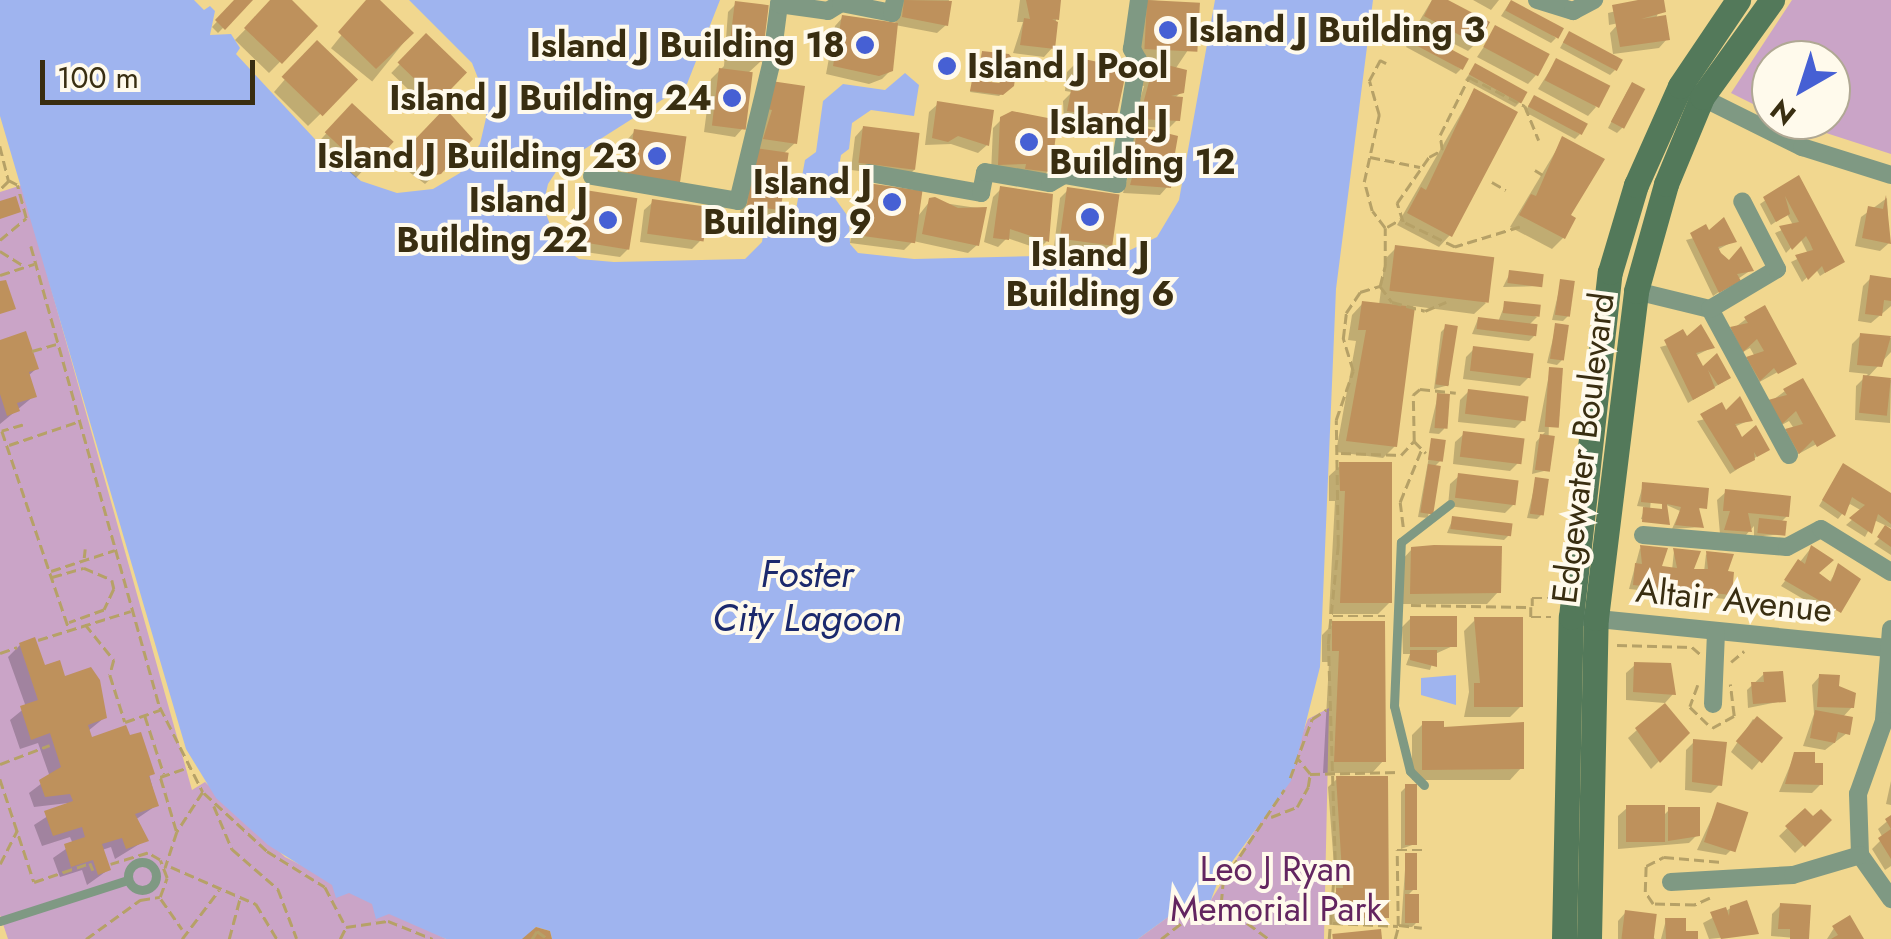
<!DOCTYPE html>
<style>
body{margin:0}
#map{position:relative;width:1891px;height:939px;overflow:hidden;background:#f1d78f;font-family:Jost,sans-serif}
div>[style]{position:absolute}
[style*='--x']{left:calc(var(--x)*1px);top:calc(var(--y)*1px);width:calc(var(--w)*1px);rotate:calc(var(--a)*1deg)}
.green>*{inset:0;background:#caa4c7}
.water>*{inset:0;background:#9fb4ef}
.shadow>*{inset:0;background:#0003;transform-origin:0 0}
.building>*{inset:0;background:#be915c;transform-origin:0 0}
.path>*{height:2.5px;margin-top:-1.25px;transform-origin:0;background:repeating-linear-gradient(90deg,#b6a167 0 10px,transparent 0 15px)}
.service>*{height:9px;margin:-4.5px;padding:0 4.5px;transform-origin:4.5px;border-radius:4.5px;background:#7f9983}
.service>.ring{margin:-4.5px;padding:0;box-sizing:content-box;background:none;border:9px solid #7f9983;border-radius:50%}
.minor>*{height:18px;margin:-9px;padding:0 9px;transform-origin:9px;border-radius:9px;background:#7f9983}
.secondary>*{height:25px;margin:-12.5px;padding:0 12.5px;transform-origin:12.5px;border-radius:12.5px;background:#53795a}
.dots>*{width:28px;height:28px;translate:-50% -50%;box-sizing:border-box;border:5px solid #fffaec;border-radius:50%}
span{translate:-50% -50%;white-space:nowrap;text-align:center;line-height:1.15;-webkit-text-stroke:8px #fffaec;paint-order:stroke}
.poi-label{font-size:35px;color:#392e11;font-weight:700}
.left{translate:0 -50%;text-align:left}
.right{translate:-100% -50%;text-align:right}
.street-label{font-size:35px;color:#392e11}
.park-label{font-size:35px;color:#632560}
.water-label{font-size:38px;color:#1b296d;font-style:italic}
.north{position:absolute;left:1751px;top:40px;width:100px;height:100px;box-sizing:border-box;background:#fffaec;border:2px solid #b0a894;border-radius:50%;rotate:219deg;font-size:28px;font-weight:700;line-height:40px;text-align:center;color:#392e11}
.north::after{content:'';display:block;margin:auto;width:35px;height:45px;background:#4660d4;clip-path:polygon(50% 0,100% 100%,50% 72%,0 100%)}
.scale{position:absolute;left:40px;top:60px;width:215px;height:45px;box-sizing:border-box;border:5px solid #392e11;border-top:0;padding-left:12px;font-size:30px;line-height:35px;white-space:nowrap;color:#392e11;-webkit-text-stroke:8px #fffaec;paint-order:stroke}
</style>
<div id="map">
<div class="green">
<i style="clip-path:polygon(1792px 0,1891px 0,1891px 154px,1786px 120px,1831px 120px,1831px 60px,1771px 60px,1771px 113px,1731px 93px)"></i>
<i style="clip-path:polygon(22px 185px,192px 790px,205px 782px,285px 857px,446px 939px,8px 939px,0 915px,0 192px)"></i>
<i style="clip-path:polygon(1329px 708px,1324px 939px,1138px 939px,1186px 904px,1211px 900px,1282px 788px,1308px 719px)"></i>
</div>
<div class="water">
<i style="clip-path:polygon(0 0,194px 0,204px 10px,210px 6px,215px 11px,210px 35px,231px 34px,240px 48px,236px 54px,325px 150px,361px 181px,397px 193px,433px 189px,460px 173px,480px 144px,486px 118px,487px 101px,472px 63px,409px 0,720px 0,687px 84px,561px 164px,548px 184px,543px 206px,557px 243px,579px 259px,614px 262px,745px 259px,762px 242px,764px 230px,795px 215px,805px 160px,816px 152px,823px 101px,843px 84px,885px 90px,905px 73px,919px 85px,914px 116px,871px 110px,852px 123px,849px 149px,841px 155px,834px 197px,849px 218px,850px 244px,858px 253px,914px 259px,1122px 254px,1157px 237px,1179px 200px,1215px 0,1373px 0,1336px 289px,1320px 667px,1291px 781px,1218px 881px,1211px 900px,1186px 904px,1138px 939px,552px 939px,550px 931px,536px 927px,525px 939px,446px 939px,389px 914px,376px 919px,372px 904px,349px 893px,336px 898px,332px 885px,268px 845px,216px 798px,186px 749px,0 116px)"></i>
<i style="clip-path:polygon(1456px 675px,1456px 705px,1421px 695px,1421px 678px)"></i>
</div>
<div class="shadow">
<i style="clip-path:polygon(237px 0,250px 0,218px 33px,212px 27px)"></i>
<i style="clip-path:polygon(274px 0,288px 0,315px 26px,269px 73px,235px 40px)"></i>
<i style="left:370px;top:0;width:53px;height:62px;rotate:39deg"></i>
<i style="clip-path:polygon(898px 0,949px 0,946px 25px,937px 33px,895px 25px,891px 70px,882px 79px,869px 84px,826px 74px,835px 26px,843px 17px,895px 25px)"></i>
<i style="clip-path:polygon(1020px 0,1059px 0,1052px 48px,1044px 57px,1013px 53px,1023px 22px,1017px 22px)"></i>
<i style="clip-path:polygon(1148px 0,1198px 5px,1198px 23px,1188px 34px,1196px 38px,1176px 68px,1181px 92px,1174px 99px,1177px 120px,1169px 128px,1132px 126px,1144px 86px,1138px 85px,1140px 71px,1150px 60px,1134px 57px,1140px 7px)"></i>
<i style="clip-path:polygon(1432px 0,1442px 0,1476px 43px,1468px 51px,1417px 25px)"></i>
<i style="clip-path:polygon(1473px 0,1499px 0,1491px 10px)"></i>
<i style="clip-path:polygon(1662px 0,1656px 19px,1667px 39px,1659px 48px,1613px 54px,1610px 33px,1619px 23px,1609px 25px,1608px 13px)"></i>
<i style="clip-path:polygon(1510px 2px,1556px 38px,1551px 43px,1501px 16px)"></i>
<i style="clip-path:polygon(736px 4px,766px 8px,760px 62px,747px 74px,743px 128px,735px 137px,704px 132px,711px 79px,724px 66px,728px 12px)"></i>
<i style="clip-path:polygon(1496px 29px,1536px 75px,1528px 84px,1477px 57px)"></i>
<i style="left:426px;top:37px;width:52px;height:50px;rotate:44deg"></i>
<i style="clip-path:polygon(1411px 38px,1461px 69px,1456px 74px,1406px 47px)"></i>
<i style="clip-path:polygon(1565px 39px,1615px 70px,1610px 75px,1560px 48px)"></i>
<i style="clip-path:polygon(982px 53px,1007px 56px,1012px 84px,999px 96px,970px 92px,973px 82px,999px 86px,1001px 69px,979px 66px)"></i>
<i style="clip-path:polygon(306px 55px,355px 80px,308px 126px,274px 92px)"></i>
<i style="clip-path:polygon(1111px 59px,1113px 118px,1105px 126px,1064px 123px,1063px 101px,1072px 92px,1065px 91px,1067px 72px,1076px 63px,1105px 67px)"></i>
<i style="clip-path:polygon(1556px 61px,1596px 107px,1588px 116px,1538px 89px)"></i>
<i style="clip-path:polygon(1475px 66px,1520px 102px,1515px 107px,1465px 80px)"></i>
<i style="clip-path:polygon(1628px 90px,1622px 128px,1617px 133px,1608px 128px)"></i>
<i style="clip-path:polygon(1474px 91px,1450px 235px,1439px 247px,1397px 225px)"></i>
<i style="clip-path:polygon(764px 92px,795px 143px,783px 154px,779px 209px,771px 217px,740px 213px)"></i>
<i style="clip-path:polygon(1530px 103px,1580px 134px,1575px 139px,1525px 112px)"></i>
<i style="clip-path:polygon(938px 104px,987px 145px,978px 153px,951px 144px,925px 145px,929px 112px)"></i>
<i style="left:352px;top:106px;width:52px;height:50px;rotate:43deg"></i>
<i style="clip-path:polygon(445px 112px,467px 145px,425px 184px,396px 162px)"></i>
<i style="clip-path:polygon(1002px 119px,1048px 171px,1040px 180px,991px 173px,993px 128px)"></i>
<i style="clip-path:polygon(1140px 127px,1172px 158px,1165px 165px,1168px 186px,1160px 195px,1123px 193px,1135px 152px,1128px 151px,1130px 137px)"></i>
<i style="clip-path:polygon(863px 128px,915px 169px,907px 177px,851px 170px,855px 137px)"></i>
<i style="clip-path:polygon(635px 131px,684px 138px,621px 184px,627px 140px)"></i>
<i style="clip-path:polygon(1563px 139px,1568px 216px,1563px 238px,1552px 249px,1510px 227px)"></i>
<i style="clip-path:polygon(1798px 178px,1842px 262px,1820px 276px,1816px 269px,1802px 282px,1791px 262px,1808px 254px,1800px 238px,1786px 253px,1775px 233px,1793px 225px,1787px 214px,1771px 225px,1760px 204px)"></i>
<i style="clip-path:polygon(868px 186px,915px 220px,930px 201px,984px 209px,977px 245px,968px 253px,913px 241px,904px 250px,850px 243px,859px 194px)"></i>
<i style="clip-path:polygon(1001px 189px,1047px 241px,1039px 249px,1007px 238px,998px 247px,984px 242px,993px 197px)"></i>
<i style="clip-path:polygon(1068px 190px,1111px 245px,1102px 253px,1054px 247px,1060px 198px)"></i>
<i style="clip-path:polygon(586px 193px,628px 249px,620px 257px,571px 250px,578px 201px)"></i>
<i style="clip-path:polygon(1887px 198px,1889px 243px,1880px 251px,1855px 246px,1861px 217px)"></i>
<i style="clip-path:polygon(653px 202px,700px 241px,692px 249px,640px 242px,644px 210px)"></i>
<i style="clip-path:polygon(1709px 234px,1734px 241px,1717px 250px,1728px 263px,1751px 270px,1713px 296px,1686px 240px)"></i>
<i style="clip-path:polygon(1396px 248px,1486px 303px,1474px 314px,1413px 306px,1395px 446px,1383px 458px,1336px 452px,1356px 341px,1348px 340px,1352px 315px,1363px 303px,1379px 305px,1385px 259px)"></i>
<i style="clip-path:polygon(1510px 273px,1540px 286px,1503px 287px)"></i>
<i style="clip-path:polygon(1871px 278px,1891px 280px,1891px 306px,1871px 323px,1858px 321px,1863px 286px)"></i>
<i style="clip-path:polygon(1561px 282px,1568px 316px,1563px 321px,1552px 320px)"></i>
<i style="clip-path:polygon(1505px 304px,1537px 317px,1529px 325px,1535px 335px,1529px 341px,1472px 334px,1478px 319px,1498px 322px)"></i>
<i style="clip-path:polygon(1746px 319px,1794px 363px,1754px 385px,1743px 364px,1754px 355px,1750px 348px,1738px 355px,1726px 334px)"></i>
<i style="clip-path:polygon(1556px 326px,1562px 360px,1557px 365px,1547px 363px)"></i>
<i style="clip-path:polygon(1446px 327px,1449px 385px,1434px 389px,1441px 332px)"></i>
<i style="clip-path:polygon(1861px 335px,1891px 338px,1891px 352px,1867px 378px,1891px 380px,1890px 423px,1855px 420px,1856px 386px,1868px 374px,1849px 372px,1852px 344px)"></i>
<i style="clip-path:polygon(1687px 340px,1711px 348px,1695px 356px,1702px 370px,1717px 357px,1723px 382px,1688px 403px,1660px 347px)"></i>
<i style="clip-path:polygon(0 343px,36px 369px,28px 376px,34px 396px,0 424px)"></i>
<i style="clip-path:polygon(1474px 349px,1529px 377px,1520px 386px,1463px 379px,1466px 357px)"></i>
<i style="clip-path:polygon(1550px 369px,1548px 470px,1532px 474px,1536px 442px,1545px 432px,1538px 432px)"></i>
<i style="clip-path:polygon(1469px 391px,1523px 420px,1515px 428px,1458px 422px,1460px 400px)"></i>
<i style="clip-path:polygon(1785px 391px,1833px 435px,1793px 457px,1781px 436px,1793px 427px,1789px 421px,1776px 428px,1770px 402px)"></i>
<i style="clip-path:polygon(1438px 395px,1444px 429px,1439px 434px,1429px 433px)"></i>
<i style="clip-path:polygon(1726px 414px,1750px 420px,1734px 427px,1742px 441px,1767px 450px,1730px 474px,1697px 421px)"></i>
<i style="clip-path:polygon(1464px 434px,1518px 463px,1510px 471px,1453px 464px,1455px 442px)"></i>
<i style="clip-path:polygon(1432px 440px,1441px 460px,1434px 467px,1428px 518px,1418px 517px)"></i>
<i style="clip-path:polygon(1341px 465px,1390px 602px,1378px 614px,1329px 614px,1335px 501px,1329px 501px,1329px 476px)"></i>
<i style="clip-path:polygon(1839px 472px,1891px 500px,1891px 528px,1874px 520px,1865px 537px,1846px 525px,1862px 511px,1850px 504px,1838px 519px,1819px 506px)"></i>
<i style="clip-path:polygon(1459px 476px,1514px 504px,1505px 513px,1448px 506px,1450px 484px)"></i>
<i style="clip-path:polygon(1536px 480px,1542px 514px,1537px 519px,1527px 518px)"></i>
<i style="clip-path:polygon(1643px 485px,1706px 490px,1697px 515px,1701px 527px,1672px 529px,1680px 511px,1651px 498px,1650px 510px,1666px 512px,1667px 524px,1641px 519px,1645px 507px,1637px 506px)"></i>
<i style="clip-path:polygon(1726px 492px,1787px 516px,1780px 523px,1783px 534px,1754px 537px,1754px 526px,1745px 536px,1720px 534px,1717px 500px)"></i>
<i style="clip-path:polygon(1453px 518px,1509px 535px,1504px 540px,1447px 533px)"></i>
<i style="clip-path:polygon(1888px 530px,1891px 532px,1891px 555px,1874px 544px)"></i>
<i style="clip-path:polygon(1640px 548px,1658px 568px,1672px 570px,1674px 551px,1690px 572px,1704px 572px,1706px 554px,1724px 574px,1730px 594px,1725px 599px,1629px 589px)"></i>
<i style="clip-path:polygon(1811px 548px,1815px 574px,1829px 583px,1839px 567px,1834px 617px,1781px 586px)"></i>
<i style="clip-path:polygon(1412px 549px,1498px 592px,1487px 604px,1400px 604px,1401px 561px)"></i>
<i style="clip-path:polygon(1411px 618px,1455px 645px,1435px 654px,1430px 670px,1406px 665px,1410px 654px,1403px 654px,1402px 627px)"></i>
<i style="clip-path:polygon(1475px 620px,1521px 706px,1510px 717px,1464px 717px,1469px 692px,1464px 631px)"></i>
<i style="clip-path:polygon(1333px 624px,1383px 761px,1372px 773px,1323px 773px,1329px 662px,1322px 662px,1322px 635px)"></i>
<i style="clip-path:polygon(20px 645px,104px 718px,88px 731px,91px 740px,139px 735px,157px 805px,135px 820px,146px 840px,115px 859px,111px 847px,102px 850px,108px 870px,87px 885px,82px 870px,60px 877px,53px 858px,73px 844px,70px 837px,42px 846px,34px 825px,68px 803px,34px 807px,29px 793px,50px 777px,38px 743px,20px 749px,10px 720px,26px 707px,8px 657px)"></i>
<i style="clip-path:polygon(1635px 665px,1673px 694px,1665px 703px,1626px 700px,1626px 673px)"></i>
<i style="clip-path:polygon(1764px 674px,1783px 701px,1748px 708px,1747px 690px)"></i>
<i style="clip-path:polygon(1820px 676px,1852px 707px,1842px 718px,1847px 733px,1825px 750px,1803px 746px,1814px 714px,1812px 685px)"></i>
<i style="clip-path:polygon(1753px 719px,1779px 738px,1752px 770px,1731px 752px)"></i>
<i style="clip-path:polygon(1423px 724px,1441px 729px,1521px 768px,1510px 780px,1412px 780px,1412px 735px)"></i>
<i style="clip-path:polygon(1637px 730px,1687px 733px,1651px 769px,1628px 738px)"></i>
<i style="clip-path:polygon(1694px 742px,1720px 784px,1711px 793px,1685px 790px,1686px 750px)"></i>
<i style="clip-path:polygon(1795px 754px,1813px 766px,1821px 784px,1812px 793px,1779px 792px)"></i>
<i style="clip-path:polygon(1337px 779px,1386px 917px,1378px 925px,1329px 925px,1328px 899px,1336px 892px,1328px 787px)"></i>
<i style="clip-path:polygon(1891px 781px,1891px 805px,1886px 804px)"></i>
<i style="clip-path:polygon(1406px 787px,1415px 844px,1401px 849px,1401px 792px)"></i>
<i style="clip-path:polygon(1718px 805px,1735px 846px,1726px 855px,1697px 850px)"></i>
<i style="clip-path:polygon(1627px 808px,1663px 816px,1669px 810px,1697px 835px,1689px 843px,1618px 849px,1618px 816px)"></i>
<i style="clip-path:polygon(1805px 811px,1813px 820px,1829px 820px,1795px 853px,1779px 836px)"></i>
<i style="clip-path:polygon(1891px 818px,1891px 866px,1885px 870px,1872px 849px,1883px 838px,1878px 829px)"></i>
<i style="clip-path:polygon(1406px 855px,1414px 889px,1407px 896px,1417px 922px,1412px 927px,1401px 927px)"></i>
<i style="clip-path:polygon(1780px 906px,1806px 939px,1771px 936px,1772px 914px)"></i>
<i style="clip-path:polygon(1731px 908px,1756px 934px,1709px 939px,1703px 923px)"></i>
<i style="clip-path:polygon(1626px 912px,1655px 939px,1618px 939px,1618px 921px)"></i>
<i style="clip-path:polygon(1666px 920px,1684px 933px,1695px 939px,1661px 939px)"></i>
<i style="clip-path:polygon(1834px 928px,1861px 939px,1827px 939px)"></i>
</div>
<div class="building">
<i style="clip-path:polygon(234px 0,253px 0,225px 30px,215px 20px)"></i>
<i style="clip-path:polygon(270px 0,292px 0,318px 26px,282px 64px,244px 28px)"></i>
<i style="clip-path:polygon(366px 0,380px 0,414px 33px,376px 69px,338px 32px)"></i>
<i style="clip-path:polygon(904px 0,952px 1px,948px 26px,902px 17px)"></i>
<i style="clip-path:polygon(1026px 0,1061px 0,1059px 20px,1052px 19px,1058px 22px,1055px 49px,1020px 45px,1024px 18px,1030px 19px)"></i>
<i style="left:1147px;top:0;width:53px;height:49px;rotate:3deg"></i>
<i style="clip-path:polygon(1432px 0,1448px 0,1490px 22px,1478px 45px,1424px 16px)"></i>
<i style="left:1511px;top:0;width:60px;height:12px;rotate:28deg"></i>
<i style="clip-path:polygon(1638px 0,1664px 0,1666px 12px,1641px 19px,1666px 15px,1670px 40px,1620px 47px,1612px 5px)"></i>
<i style="left:735px;top:1px;width:34px;height:57px;rotate:7deg"></i>
<i style="clip-path:polygon(842px 15px,898px 23px,893px 71px,879px 76px,833px 66px)"></i>
<i style="left:1495px;top:25px;width:62px;height:25px;rotate:28deg"></i>
<i style="left:1415px;top:30px;width:61px;height:13px;rotate:28deg"></i>
<i style="left:1569px;top:31px;width:61px;height:13px;rotate:28deg"></i>
<i style="left:426px;top:33px;width:57px;height:41px;rotate:44deg"></i>
<i style="left:317px;top:40px;width:57px;height:51px;rotate:44deg"></i>
<i style="clip-path:polygon(982px 51px,1009px 54px,1017px 65px,1014px 86px,1003px 95px,970px 91px,972px 80px,1000px 83px,1002px 68px,980px 65px)"></i>
<i style="clip-path:polygon(1079px 58px,1127px 68px,1116px 119px,1067px 111px,1071px 90px,1080px 91px,1081px 84px,1072px 83px)"></i>
<i style="left:1556px;top:58px;width:61px;height:25px;rotate:27deg"></i>
<i style="clip-path:polygon(1147px 60px,1187px 70px,1184px 93px,1171px 96px,1183px 97px,1180px 121px,1139px 119px,1150px 78px,1145px 77px)"></i>
<i style="left:1475px;top:63px;width:60px;height:13px;rotate:29deg"></i>
<i style="left:719px;top:68px;width:34px;height:58px;rotate:7deg"></i>
<i style="clip-path:polygon(771px 81px,805px 86px,797px 144px,763px 139px,772px 110px,767px 109px)"></i>
<i style="left:1632px;top:82px;width:15px;height:45px;rotate:28deg"></i>
<i style="clip-path:polygon(1474px 88px,1518px 112px,1452px 237px,1407px 213px,1421px 187px,1426px 190px)"></i>
<i style="left:1534px;top:95px;width:61px;height:13px;rotate:28deg"></i>
<i style="clip-path:polygon(937px 101px,994px 110px,989px 146px,958px 136px,948px 142px,932px 138px)"></i>
<i style="left:352px;top:103px;width:57px;height:40px;rotate:43deg"></i>
<i style="clip-path:polygon(445px 108px,473px 139px,441px 174px,427px 177px,402px 153px)"></i>
<i style="clip-path:polygon(1012px 111px,1058px 120px,1051px 172px,1025px 169px,1026px 164px,998px 165px,1000px 117px)"></i>
<i style="left:863px;top:126px;width:57px;height:37px;rotate:7deg"></i>
<i style="clip-path:polygon(1138px 126px,1178px 136px,1174px 159px,1162px 162px,1174px 164px,1171px 188px,1130px 185px,1141px 144px,1135px 144px)"></i>
<i style="left:634px;top:129px;width:53px;height:47px;rotate:8deg"></i>
<i style="clip-path:polygon(1562px 136px,1605px 159px,1571px 215px,1576px 218px,1565px 239px,1519px 215px,1531px 194px,1536px 196px)"></i>
<i style="left:755px;top:148px;width:34px;height:58px;rotate:8deg"></i>
<i style="clip-path:polygon(1799px 175px,1845px 262px,1825px 273px,1822px 266px,1808px 280px,1795px 255px,1813px 250px,1810px 243px,1806px 236px,1792px 250px,1779px 226px,1799px 222px,1785px 196px,1790px 214px,1776px 222px,1763px 197px)"></i>
<i style="left:867px;top:183px;width:56px;height:53px;rotate:8deg"></i>
<i style="clip-path:polygon(1000px 186px,1053px 194px,1049px 242px,1010px 229px,1009px 240px,993px 238px)"></i>
<i style="left:1067px;top:187px;width:53px;height:52px;rotate:8deg"></i>
<i style="left:585px;top:190px;width:53px;height:52px;rotate:9deg"></i>
<i style="clip-path:polygon(1886px 195px,1891px 244px,1862px 238px,1868px 206px,1883px 209px)"></i>
<i style="clip-path:polygon(16px 196px,21px 212px,0 219px,0 201px)"></i>
<i style="clip-path:polygon(935px 197px,958px 208px,987px 207px,979px 246px,922px 234px,929px 198px)"></i>
<i style="left:652px;top:199px;width:57px;height:35px;rotate:8deg"></i>
<i style="clip-path:polygon(1724px 217px,1737px 242px,1718px 247px,1721px 253px,1729px 260px,1741px 246px,1754px 271px,1737px 274px,1741px 281px,1719px 293px,1690px 233px,1706px 224px,1709px 230px)"></i>
<i style="left:1395px;top:245px;width:100px;height:46px;rotate:7deg"></i>
<i style="left:1509px;top:270px;width:35px;height:13px;rotate:7deg"></i>
<i style="clip-path:polygon(1870px 275px,1891px 278px,1891px 301px,1884px 300px,1882px 316px,1865px 314px)"></i>
<i style="left:1560px;top:279px;width:15px;height:36px;rotate:8deg"></i>
<i style="clip-path:polygon(6px 280px,16px 309px,0 314px,0 281px)"></i>
<i style="clip-path:polygon(1362px 301px,1415px 307px,1397px 447px,1346px 441px,1366px 330px,1358px 330px)"></i>
<i style="left:1504px;top:301px;width:37px;height:12px;rotate:6deg"></i>
<i style="clip-path:polygon(1765px 305px,1797px 364px,1778px 374px,1774px 368px,1760px 381px,1746px 357px,1764px 351px,1757px 339px,1743px 352px,1730px 327px,1748px 323px,1744px 317px)"></i>
<i style="left:1478px;top:317px;width:60px;height:12px;rotate:7deg"></i>
<i style="left:1555px;top:323px;width:14px;height:36px;rotate:8deg"></i>
<i style="left:1445px;top:324px;width:13px;height:61px;rotate:9deg"></i>
<i style="clip-path:polygon(1701px 324px,1715px 348px,1696px 353px,1703px 366px,1717px 353px,1731px 378px,1718px 385px,1708px 370px,1715px 388px,1693px 400px,1664px 340px,1683px 329px,1687px 336px)"></i>
<i style="clip-path:polygon(26px 331px,39px 369px,29px 372px,37px 397px,17px 403px,20px 411px,7px 416px,0 394px,0 340px)"></i>
<i style="clip-path:polygon(1860px 333px,1891px 336px,1882px 367px,1857px 365px)"></i>
<i style="left:1473px;top:346px;width:61px;height:25px;rotate:7deg"></i>
<i style="left:1549px;top:367px;width:14px;height:60px;rotate:4deg"></i>
<i style="left:1863px;top:375px;width:28px;height:38px;rotate:6deg"></i>
<i style="clip-path:polygon(1803px 378px,1836px 436px,1817px 447px,1813px 440px,1799px 454px,1785px 429px,1803px 424px,1796px 411px,1782px 424px,1768px 400px,1787px 395px,1783px 389px)"></i>
<i style="left:1468px;top:389px;width:61px;height:25px;rotate:7deg"></i>
<i style="left:1437px;top:393px;width:13px;height:35px;rotate:4deg"></i>
<i style="clip-path:polygon(1740px 396px,1753px 421px,1735px 424px,1739px 431px,1742px 437px,1756px 425px,1770px 450px,1757px 457px,1754px 452px,1755px 460px,1735px 470px,1700px 414px,1722px 402px,1726px 410px)"></i>
<i style="left:1463px;top:431px;width:62px;height:26px;rotate:7deg"></i>
<i style="left:1540px;top:434px;width:15px;height:36px;rotate:8deg"></i>
<i style="left:1431px;top:438px;width:15px;height:22px;rotate:8deg"></i>
<i style="clip-path:polygon(1339px 462px,1392px 462px,1392px 603px,1340px 603px,1345px 491px,1340px 491px)"></i>
<i style="clip-path:polygon(1843px 463px,1891px 493px,1891px 524px,1878px 514px,1872px 534px,1849px 518px,1865px 505px,1858px 501px,1852px 497px,1845px 516px,1822px 500px)"></i>
<i style="left:1428px;top:464px;width:13px;height:49px;rotate:9deg"></i>
<i style="left:1458px;top:473px;width:61px;height:25px;rotate:7deg"></i>
<i style="left:1535px;top:477px;width:14px;height:37px;rotate:8deg"></i>
<i style="clip-path:polygon(1642px 482px,1709px 488px,1707px 509px,1699px 508px,1704px 528px,1675px 525px,1681px 507px,1667px 504px,1670px 525px,1642px 522px,1643px 507px,1662px 509px,1662px 504px,1641px 502px)"></i>
<i style="clip-path:polygon(1725px 489px,1791px 496px,1789px 517px,1748px 513px,1752px 532px,1724px 530px,1730px 511px,1723px 511px)"></i>
<i style="left:1452px;top:516px;width:61px;height:13px;rotate:7deg"></i>
<i style="left:1759px;top:518px;width:28px;height:15px;rotate:6deg"></i>
<i style="clip-path:polygon(1885px 525px,1891px 529px,1891px 547px,1877px 537px)"></i>
<i style="clip-path:polygon(1434px 545px,1502px 546px,1501px 593px,1410px 594px,1411px 547px)"></i>
<i style="clip-path:polygon(1640px 545px,1668px 548px,1662px 566px,1677px 568px,1673px 548px,1701px 551px,1694px 569px,1708px 569px,1706px 551px,1734px 554px,1728px 571px,1734px 572px,1732px 595px,1633px 585px,1635px 563px,1642px 564px)"></i>
<i style="clip-path:polygon(1811px 545px,1834px 560px,1819px 573px,1831px 582px,1838px 563px,1861px 579px,1841px 613px,1784px 580px,1798px 559px,1805px 564px)"></i>
<i style="left:1410px;top:616px;width:47px;height:31px"></i>
<i style="clip-path:polygon(1474px 617px,1523px 617px,1523px 707px,1474px 707px,1474px 683px,1480px 683px)"></i>
<i style="clip-path:polygon(1332px 621px,1385px 621px,1386px 762px,1334px 762px,1339px 651px,1332px 651px)"></i>
<i style="clip-path:polygon(35px 637px,45px 665px,60px 660px,65px 676px,91px 667px,100px 680px,107px 718px,88px 725px,92px 737px,126px 725px,130px 735px,141px 732px,155px 774px,149px 776px,159px 806px,135px 814px,149px 841px,126px 849px,122px 838px,102px 844px,111px 870px,98px 875px,93px 860px,71px 867px,64px 844px,85px 837px,82px 827px,53px 836px,44px 811px,73px 801px,70px 794px,45px 797px,39px 780px,61px 767px,50px 733px,31px 740px,20px 706px,38px 700px,19px 643px)"></i>
<i style="clip-path:polygon(1410px 650px,1437px 650px,1437px 667px,1410px 660px)"></i>
<i style="clip-path:polygon(1634px 662px,1671px 663px,1676px 695px,1633px 692px)"></i>
<i style="clip-path:polygon(1783px 671px,1786px 702px,1753px 704px,1751px 682px,1764px 682px,1763px 672px)"></i>
<i style="clip-path:polygon(1819px 674px,1840px 675px,1839px 686px,1856px 693px,1854px 708px,1817px 707px)"></i>
<i style="clip-path:polygon(1665px 703px,1690px 733px,1660px 763px,1635px 728px)"></i>
<i style="clip-path:polygon(1815px 710px,1853px 717px,1850px 735px,1838px 732px,1835px 743px,1810px 738px)"></i>
<i style="left:1757px;top:716px;width:34px;height:33px;rotate:40deg"></i>
<i style="clip-path:polygon(1422px 721px,1444px 721px,1444px 727px,1524px 722px,1524px 769px,1422px 770px)"></i>
<i style="clip-path:polygon(1693px 739px,1727px 742px,1722px 786px,1692px 782px)"></i>
<i style="clip-path:polygon(1794px 752px,1815px 752px,1815px 763px,1823px 763px,1823px 785px,1785px 784px)"></i>
<i style="clip-path:polygon(1336px 776px,1388px 776px,1389px 918px,1336px 918px,1336px 888px,1343px 888px)"></i>
<i style="left:1405px;top:784px;width:12px;height:61px"></i>
<i style="left:1717px;top:802px;width:33px;height:42px;rotate:18deg"></i>
<i style="left:1626px;top:805px;width:39px;height:37px"></i>
<i style="clip-path:polygon(1668px 807px,1700px 807px,1700px 836px,1668px 841px)"></i>
<i style="clip-path:polygon(1805px 808px,1813px 816px,1821px 809px,1832px 820px,1805px 847px,1785px 826px)"></i>
<i style="clip-path:polygon(1891px 815px,1891px 859px,1878px 838px,1891px 829px,1885px 819px)"></i>
<i style="left:1405px;top:853px;width:12px;height:37px"></i>
<i style="left:1405px;top:894px;width:14px;height:29px"></i>
<i style="clip-path:polygon(1747px 900px,1759px 934px,1721px 939px,1710px 912px,1726px 907px,1729px 916px,1730px 906px)"></i>
<i style="clip-path:polygon(1780px 903px,1811px 905px,1809px 939px,1790px 939px,1790px 929px,1778px 929px)"></i>
<i style="left:1625px;top:910px;width:32px;height:29px;rotate:7deg"></i>
<i style="clip-path:polygon(1850px 915px,1864px 939px,1831px 939px,1838px 935px,1832px 926px)"></i>
<i style="clip-path:polygon(1665px 918px,1686px 918px,1686px 931px,1698px 931px,1698px 939px,1666px 939px)"></i>
<i style="clip-path:polygon(536px 927px,550px 931px,552px 939px,522px 939px)"></i>
<i style="left:1381px;top:929px;width:10px;height:49px;rotate:84deg"></i>
</div>
<div class="path">
<i style="--x:0;--y:146;--w:36;--a:76"></i>
<i style="--x:9;--y:181;--w:13;--a:135"></i>
<i style="--x:1370;--y:157;--w:51;--a:11.3"></i>
<i style="--x:1535;--y:170;--w:9;--a:32"></i>
<i style="--x:1492;--y:182;--w:16;--a:30"></i>
<i style="--x:1387;--y:227;--w:16;--a:-30"></i>
<i style="--x:1520;--y:227;--w:68;--a:162.9"></i>
<i style="--x:1455;--y:247;--w:58;--a:-154.3"></i>
<i style="--x:1403;--y:222;--w:20;--a:-108"></i>
<i style="--x:1397;--y:203;--w:56;--a:-55.2"></i>
<i style="--x:1429;--y:157;--w:15;--a:-28"></i>
<i style="--x:1442;--y:150;--w:15;--a:-98"></i>
<i style="--x:1440;--y:135;--w:65;--a:-63.4"></i>
<i style="--x:1469;--y:77;--w:63;--a:27.4"></i>
<i style="--x:1525;--y:106;--w:37;--a:68"></i>
<i style="--x:0;--y:240;--w:34;--a:-40"></i>
<i style="--x:26;--y:218;--w:34;--a:-105"></i>
<i style="--x:17;--y:185;--w:9;--a:-153"></i>
<i style="--x:31;--y:246;--w:479;--a:74.4"></i>
<i style="--x:160;--y:707;--w:95;--a:63.2"></i>
<i style="--x:203;--y:792;--w:48;--a:123"></i>
<i style="--x:177;--y:832;--w:38;--a:108"></i>
<i style="--x:0;--y:251;--w:28;--a:32"></i>
<i style="--x:0;--y:275;--w:36;--a:-18"></i>
<i style="--x:1380;--y:286;--w:20;--a:53"></i>
<i style="--x:1392;--y:302;--w:34;--a:15"></i>
<i style="--x:1425;--y:311;--w:23;--a:-23"></i>
<i style="--x:32;--y:351;--w:25;--a:-16"></i>
<i style="--x:23;--y:425;--w:22;--a:164"></i>
<i style="--x:2;--y:431;--w:209;--a:71.3"></i>
<i style="--x:1414;--y:441;--w:17;--a:45"></i>
<i style="--x:9;--y:445;--w:72;--a:-18.7"></i>
<i style="--x:1341;--y:453;--w:60;--a:1.9"></i>
<i style="--x:1401;--y:455;--w:19;--a:-47"></i>
<i style="--x:1414;--y:441;--w:46;--a:-91.2"></i>
<i style="--x:1413;--y:395;--w:9;--a:-41"></i>
<i style="--x:1420;--y:389;--w:36;--a:6"></i>
<i style="--x:1403;--y:527;--w:25;--a:-97"></i>
<i style="--x:1400;--y:502;--w:58;--a:-67.8"></i>
<i style="--x:84;--y:558;--w:9;--a:-84"></i>
<i style="--x:51;--y:571;--w:67;--a:-18.2"></i>
<i style="--x:52;--y:577;--w:33;--a:-16"></i>
<i style="--x:84;--y:568;--w:30;--a:23"></i>
<i style="--x:112;--y:580;--w:9;--a:77"></i>
<i style="--x:114;--y:589;--w:23;--a:115"></i>
<i style="--x:104;--y:610;--w:37;--a:160"></i>
<i style="--x:1411;--y:605;--w:120;--a:1"></i>
<i style="--x:1531;--y:607;--w:10;--a:90"></i>
<i style="--x:1531;--y:617;--w:20;--a:0"></i>
<i style="--x:1532;--y:606;--w:8;--a:-90"></i>
<i style="--x:1532;--y:598;--w:19;--a:0"></i>
<i style="--x:1333;--y:616;--w:52;--a:0"></i>
<i style="--x:85;--y:624;--w:46;--a:51.1"></i>
<i style="--x:114;--y:660;--w:16;--a:105"></i>
<i style="--x:110;--y:675;--w:49;--a:72.3"></i>
<i style="--x:125;--y:722;--w:37;--a:-19"></i>
<i style="--x:38;--y:640;--w:97;--a:-17.3"></i>
<i style="--x:1617;--y:645;--w:75;--a:1.5"></i>
<i style="--x:1692;--y:647;--w:11;--a:41"></i>
<i style="--x:0;--y:653;--w:18;--a:-19"></i>
<i style="--x:1731;--y:662;--w:17;--a:-40"></i>
<i style="--x:1698;--y:685;--w:23;--a:110"></i>
<i style="--x:1690;--y:707;--w:30;--a:44"></i>
<i style="--x:1712;--y:728;--w:25;--a:-29"></i>
<i style="--x:1734;--y:716;--w:32;--a:-97"></i>
<i style="--x:145;--y:716;--w:61;--a:71.9"></i>
<i style="--x:0;--y:764;--w:53;--a:-20.8"></i>
<i style="--x:1310;--y:774;--w:89;--a:-1.3"></i>
<i style="--x:1290;--y:778;--w:63;--a:-69.6"></i>
<i style="--x:1312;--y:719;--w:17;--a:-33"></i>
<i style="--x:0;--y:779;--w:108;--a:71.7"></i>
<i style="--x:34;--y:882;--w:59;--a:-18.7"></i>
<i style="--x:90;--y:863;--w:8;--a:67"></i>
<i style="--x:204;--y:793;--w:86;--a:42.6"></i>
<i style="--x:267;--y:851;--w:68;--a:31.8"></i>
<i style="--x:325;--y:887;--w:45;--a:62.3"></i>
<i style="--x:346;--y:927;--w:42;--a:-8.1"></i>
<i style="--x:388;--y:921;--w:48;--a:21.8"></i>
<i style="--x:214;--y:806;--w:47;--a:67.3"></i>
<i style="--x:232;--y:849;--w:61;--a:41"></i>
<i style="--x:278;--y:889;--w:53;--a:69.2"></i>
<i style="--x:1271;--y:817;--w:28;--a:-21"></i>
<i style="--x:1297;--y:807;--w:23;--a:-61"></i>
<i style="--x:1308;--y:787;--w:13;--a:-81"></i>
<i style="--x:1310;--y:774;--w:19;--a:-129"></i>
<i style="--x:176;--y:831;--w:56;--a:-106.5"></i>
<i style="--x:160;--y:777;--w:31;--a:-19"></i>
<i style="--x:0;--y:864;--w:38;--a:-63"></i>
<i style="--x:171;--y:867;--w:93;--a:23.5"></i>
<i style="--x:256;--y:904;--w:41;--a:59"></i>
<i style="--x:1710;--y:898;--w:17;--a:155"></i>
<i style="--x:1695;--y:905;--w:42;--a:-178.6"></i>
<i style="--x:1653;--y:904;--w:14;--a:-124"></i>
<i style="--x:1645;--y:892;--w:26;--a:-88"></i>
<i style="--x:1646;--y:866;--w:20;--a:-27"></i>
<i style="--x:1664;--y:857;--w:58;--a:4.9"></i>
<i style="--x:161;--y:899;--w:37;--a:55"></i>
<i style="--x:1223;--y:905;--w:57;--a:36.5"></i>
<i style="--x:1333;--y:923;--w:65;--a:2.6"></i>
<i style="--x:1398;--y:926;--w:76;--a:-90.8"></i>
<i style="--x:1397;--y:850;--w:26;--a:0"></i>
<i style="--x:1399;--y:925;--w:23;--a:7"></i>
<i style="--x:86;--y:939;--w:67;--a:-35.8"></i>
<i style="--x:140;--y:900;--w:20;--a:-9"></i>
<i style="--x:160;--y:897;--w:20;--a:-70"></i>
<i style="--x:167;--y:878;--w:19;--a:-111"></i>
<i style="--x:160;--y:860;--w:14;--a:-150"></i>
<i style="--x:148;--y:853;--w:39;--a:163"></i>
<i style="--x:182;--y:939;--w:61;--a:-52.9"></i>
<i style="--x:229;--y:939;--w:42;--a:-75"></i>
<i style="--x:340;--y:939;--w:13;--a:-63"></i>
<i style="--x:532;--y:939;--w:9;--a:-58"></i>
<i style="--x:537;--y:931;--w:14;--a:36"></i>
<i style="--x:1161;--y:939;--w:46;--a:-37.9"></i>
<i style="--x:1197;--y:911;--w:25;--a:-16"></i>
<i style="--x:1221;--y:904;--w:23;--a:-85"></i>
<i style="--x:1223;--y:881;--w:110;--a:-56.2"></i>
<i style="--x:1329;--y:939;--w:78;--a:-85.6"></i>
<i style="--x:1335;--y:861;--w:217;--a:-91.8"></i>
<i style="--x:1328;--y:644;--w:100;--a:-84.2"></i>
<i style="--x:1338;--y:545;--w:125;--a:-90.9"></i>
<i style="--x:1336;--y:420;--w:52;--a:-70.9"></i>
<i style="--x:1353;--y:371;--w:34;--a:-107"></i>
<i style="--x:1343;--y:339;--w:26;--a:-83"></i>
<i style="--x:1346;--y:313;--w:25;--a:-56"></i>
<i style="--x:1360;--y:292;--w:21;--a:-17"></i>
<i style="--x:1380;--y:286;--w:21;--a:-76"></i>
<i style="--x:1385;--y:266;--w:38;--a:-90"></i>
<i style="--x:1385;--y:228;--w:21;--a:-127"></i>
<i style="--x:1372;--y:211;--w:30;--a:-105"></i>
<i style="--x:1364;--y:182;--w:69;--a:-77.4"></i>
<i style="--x:1379;--y:115;--w:35;--a:-106"></i>
<i style="--x:1369;--y:81;--w:24;--a:-62"></i>
<i style="--x:1380;--y:60;--w:7;--a:27"></i>
<i style="--x:1395;--y:939;--w:11;--a:-75"></i>
</div>
<div class="service">
<i style="--x:1424;--y:785;--w:20;--a:-135"></i>
<i style="--x:1410;--y:771;--w:67;--a:-103.8"></i>
<i style="--x:1394;--y:706;--w:164;--a:-87.6"></i>
<i style="--x:1401;--y:542;--w:62;--a:-37.8"></i>
<i class="ring" style="left:128px;top:862px;width:19px;height:19px"></i>
<i style="--x:0;--y:921;--w:134;--a:-17.8"></i>
</div>
<div class="minor">
<i style="--x:1537;--y:0;--w:38;--a:17"></i>
<i style="--x:1573;--y:11;--w:24;--a:-28"></i>
<i style="--x:1693;--y:93;--w:122;--a:26.4"></i>
<i style="--x:1802;--y:147;--w:93;--a:17.5"></i>
<i style="--x:869;--y:173;--w:114;--a:10.1"></i>
<i style="--x:981;--y:193;--w:21;--a:-79"></i>
<i style="--x:985;--y:172;--w:66;--a:9.6"></i>
<i style="--x:1050;--y:183;--w:16;--a:-30"></i>
<i style="--x:1064;--y:175;--w:54;--a:9.6"></i>
<i style="--x:1117;--y:184;--w:126;--a:-80.4"></i>
<i style="--x:1138;--y:60;--w:13;--a:-119"></i>
<i style="--x:1132;--y:49;--w:49;--a:-81.9"></i>
<i style="--x:592;--y:176;--w:148;--a:9.7"></i>
<i style="--x:738;--y:201;--w:140;--a:-76.4"></i>
<i style="--x:771;--y:65;--w:62;--a:-82.5"></i>
<i style="--x:779;--y:4;--w:49;--a:8.1"></i>
<i style="--x:828;--y:11;--w:15;--a:-32"></i>
<i style="--x:841;--y:3;--w:52;--a:11.1"></i>
<i style="--x:892;--y:13;--w:13;--a:-77"></i>
<i style="--x:1636;--y:291;--w:76;--a:13.7"></i>
<i style="--x:1710;--y:309;--w:166;--a:61.6"></i>
<i style="--x:1710;--y:309;--w:78;--a:-30.8"></i>
<i style="--x:1777;--y:269;--w:76;--a:-117.2"></i>
<i style="--x:1643;--y:535;--w:144;--a:4.8"></i>
<i style="--x:1787;--y:547;--w:38;--a:-28"></i>
<i style="--x:1821;--y:529;--w:82;--a:31.6"></i>
<i style="--x:1588;--y:618;--w:304;--a:5.7"></i>
<i style="--x:1891;--y:629;--w:92;--a:94.4"></i>
<i style="--x:1884;--y:721;--w:77;--a:109.6"></i>
<i style="--x:1858;--y:794;--w:61;--a:88.1"></i>
<i style="--x:1860;--y:855;--w:54;--a:54.8"></i>
<i style="--x:1713;--y:704;--w:72;--a:-87.6"></i>
<i style="--x:1671;--y:882;--w:122;--a:-3.3"></i>
<i style="--x:1793;--y:875;--w:70;--a:-16.6"></i>
</div>
<div class="secondary">
<i style="--x:1564;--y:939;--w:322;--a:-88.8"></i>
<i style="--x:1571;--y:617;--w:347;--a:-83.6"></i>
<i style="--x:1610;--y:272;--w:91;--a:-73.4"></i>
<i style="--x:1636;--y:185;--w:108;--a:-66"></i>
<i style="--x:1680;--y:86;--w:104;--a:-56"></i>
<i style="--x:1589;--y:939;--w:321;--a:-88.8"></i>
<i style="--x:1596;--y:618;--w:329;--a:-83"></i>
<i style="--x:1636;--y:291;--w:111;--a:-74.3"></i>
<i style="--x:1666;--y:184;--w:94;--a:-67.5"></i>
<i style="--x:1702;--y:97;--w:120;--a:-54.2"></i>
</div>
<div class="dots">
<i style="left:1168px;top:30px;background:#4660d4"></i>
<i style="left:865px;top:45px;background:#4660d4"></i>
<i style="left:947px;top:66px;background:#4660d4"></i>
<i style="left:732px;top:98px;background:#4660d4"></i>
<i style="left:1029px;top:142px;background:#4660d4"></i>
<i style="left:657px;top:156px;background:#4660d4"></i>
<i style="left:892px;top:202px;background:#4660d4"></i>
<i style="left:1090px;top:217px;background:#4660d4"></i>
<i style="left:608px;top:220px;background:#4660d4"></i>
</div>
<div class="poi-label">
<span class="left" style="left:1188px;top:30px">Island J Building 3</span>
<span class="right" style="left:845px;top:45px">Island J Building 18</span>
<span class="left" style="left:967px;top:66px">Island J Pool</span>
<span class="right" style="left:712px;top:98px">Island J Building 24</span>
<span class="left" style="left:1049px;top:142px">Island J<br>Building 12</span>
<span class="right" style="left:637px;top:156px">Island J Building 23</span>
<span class="right" style="left:872px;top:202px">Island J<br>Building 9</span>
<span class="right" style="left:588px;top:220px">Island J<br>Building 22</span>
<span style="left:1090px;top:274px">Island J<br>Building 6</span>
</div>
<div class="street-label">
<span style="left:1583px;top:448px;rotate:-83deg">Edgewater Boulevard</span>
<span style="left:1734px;top:600px;rotate:6deg">Altair Avenue</span>
</div>
<div class="park-label">
<span style="left:1276px;top:889px">Leo J Ryan<br>Memorial Park</span>
</div>
<div class="water-label">
<span style="left:807px;top:596px">Foster<br>City Lagoon</span>
</div>
<div class="north">N</div>
<div class="scale">100 m</div>
</div>
